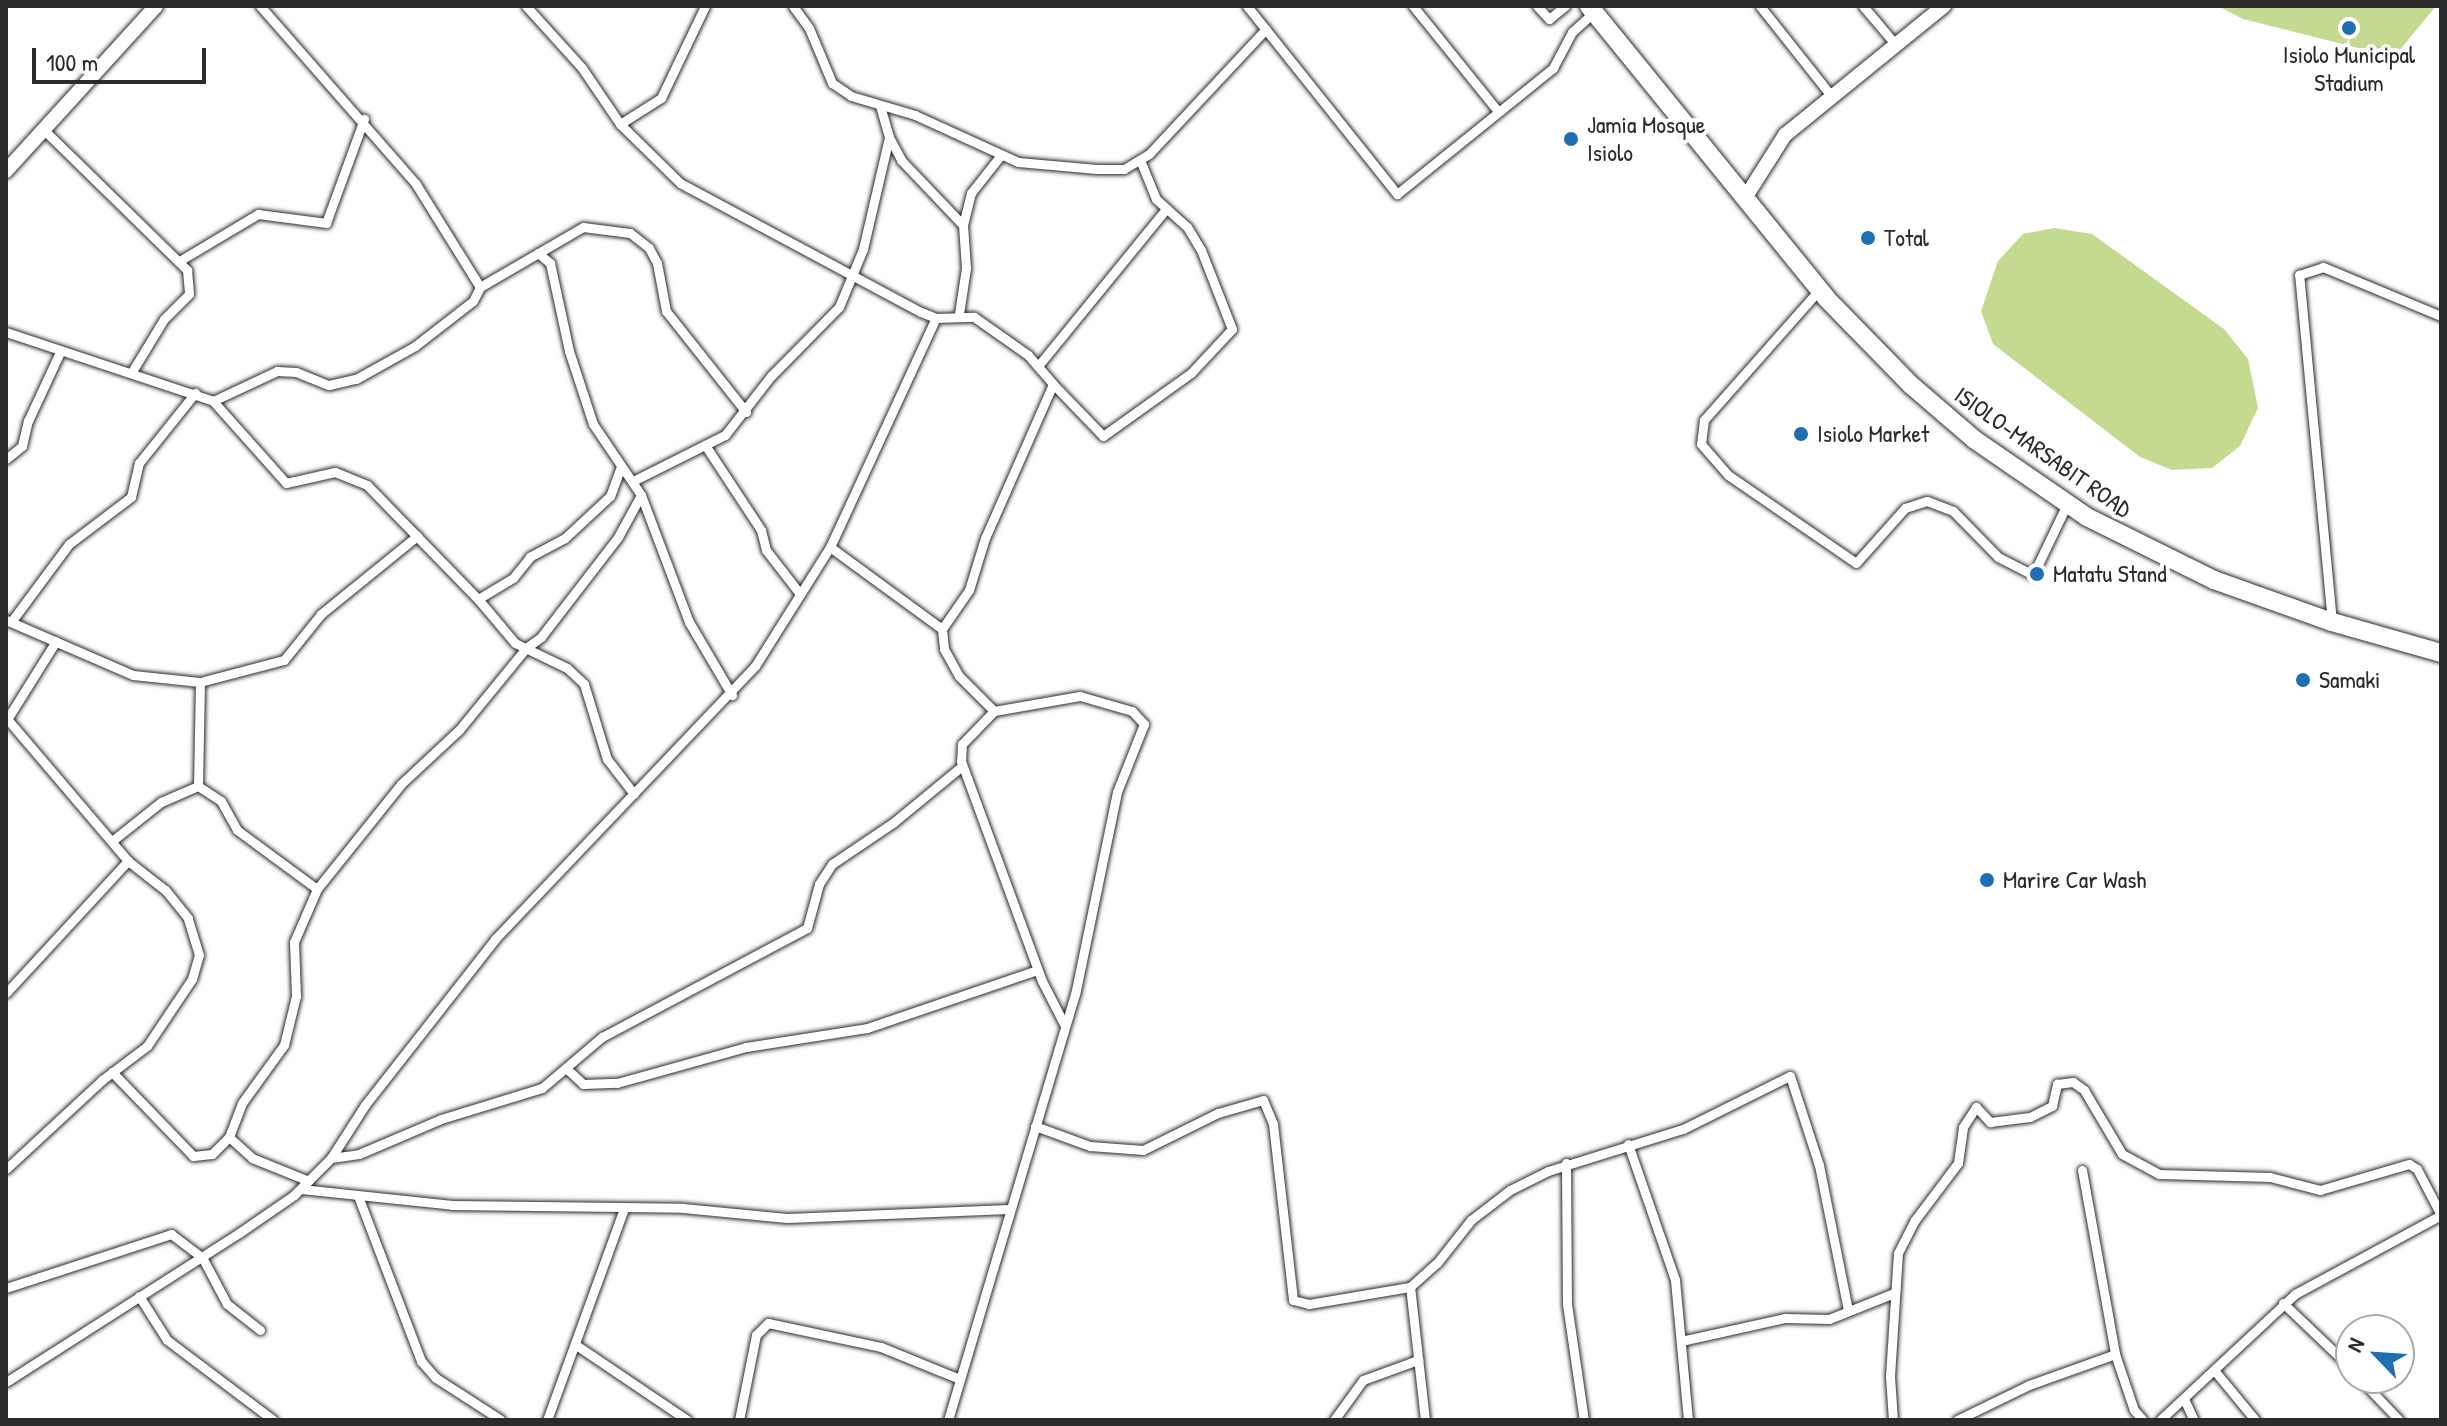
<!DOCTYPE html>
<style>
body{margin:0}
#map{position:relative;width:2447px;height:1426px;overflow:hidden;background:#fff;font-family:"Patrick Hand",sans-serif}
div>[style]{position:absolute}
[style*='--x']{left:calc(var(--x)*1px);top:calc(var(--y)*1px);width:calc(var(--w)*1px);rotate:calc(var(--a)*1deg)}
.green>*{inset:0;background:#c3da90}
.roads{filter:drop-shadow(0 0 2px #2b2b2b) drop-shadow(0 0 2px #2b2b2b)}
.street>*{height:9px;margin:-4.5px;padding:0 4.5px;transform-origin:4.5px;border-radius:4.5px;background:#fff}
.secondary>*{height:14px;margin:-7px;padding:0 7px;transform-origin:7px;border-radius:7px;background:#fff}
.highway>*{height:18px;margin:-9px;padding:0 9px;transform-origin:9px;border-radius:9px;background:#fff}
.dots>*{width:22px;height:22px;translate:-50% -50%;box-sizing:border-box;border:4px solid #fff;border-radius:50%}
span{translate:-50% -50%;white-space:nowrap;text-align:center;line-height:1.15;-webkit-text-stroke:8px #fff;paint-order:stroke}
.poi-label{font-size:24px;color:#2b2b2b}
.left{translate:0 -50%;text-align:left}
.street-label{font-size:24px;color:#2b2b2b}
.frame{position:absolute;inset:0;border:8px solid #2b2b2b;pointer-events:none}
.north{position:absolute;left:2335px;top:1314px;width:80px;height:80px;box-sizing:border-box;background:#fff;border:2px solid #aaa;border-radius:50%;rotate:295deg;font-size:22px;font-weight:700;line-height:32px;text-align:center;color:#2b2b2b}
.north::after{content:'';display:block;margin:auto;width:28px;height:36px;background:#1f6fb2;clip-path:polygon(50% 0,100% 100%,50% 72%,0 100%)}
.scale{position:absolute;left:32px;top:48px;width:174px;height:36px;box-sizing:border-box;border:4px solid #2b2b2b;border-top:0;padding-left:10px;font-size:24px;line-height:28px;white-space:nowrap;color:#2b2b2b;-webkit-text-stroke:6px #fff;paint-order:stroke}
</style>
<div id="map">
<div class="green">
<i style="clip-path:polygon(2218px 6px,2436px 6px,2394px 57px,2243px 19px)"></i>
<i style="clip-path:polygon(2054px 228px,2092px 234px,2224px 329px,2248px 359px,2258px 408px,2240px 446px,2212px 468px,2172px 470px,2140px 457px,1993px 344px,1981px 311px,1998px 261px,2023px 234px)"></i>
</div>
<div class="roads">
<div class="street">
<i style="--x:526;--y:6;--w:84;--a:47.9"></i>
<i style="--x:582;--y:68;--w:68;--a:55.8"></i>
<i style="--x:620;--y:124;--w:84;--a:44.5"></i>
<i style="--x:680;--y:183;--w:273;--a:28.2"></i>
<i style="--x:921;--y:312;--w:16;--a:22"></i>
<i style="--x:936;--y:318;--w:38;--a:-2"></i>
<i style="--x:974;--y:317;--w:66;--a:35.1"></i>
<i style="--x:1028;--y:355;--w:38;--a:49"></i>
<i style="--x:1053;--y:384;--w:168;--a:113.8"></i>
<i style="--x:985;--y:538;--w:54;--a:107.1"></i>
<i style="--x:969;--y:590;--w:47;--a:124.7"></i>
<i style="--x:942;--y:629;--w:20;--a:84"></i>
<i style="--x:944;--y:649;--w:31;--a:61"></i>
<i style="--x:959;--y:676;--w:49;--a:45"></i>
<i style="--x:994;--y:711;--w:87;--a:-9.9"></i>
<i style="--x:1080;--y:696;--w:54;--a:16.1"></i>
<i style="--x:1132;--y:711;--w:18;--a:47"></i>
<i style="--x:1144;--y:724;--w:73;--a:111.7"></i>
<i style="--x:1117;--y:792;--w:206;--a:101.7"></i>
<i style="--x:1075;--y:994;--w:445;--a:106.6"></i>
<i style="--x:793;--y:6;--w:27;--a:54"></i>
<i style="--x:809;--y:28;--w:60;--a:67.3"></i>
<i style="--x:832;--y:83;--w:23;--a:34"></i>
<i style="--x:851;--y:96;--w:67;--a:16.5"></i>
<i style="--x:915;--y:115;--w:113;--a:24.5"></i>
<i style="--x:1018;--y:162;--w:79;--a:5.1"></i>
<i style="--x:1097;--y:169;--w:27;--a:0"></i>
<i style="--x:1124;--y:169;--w:29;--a:-31"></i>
<i style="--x:1149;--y:154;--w:171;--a:-46.9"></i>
<i style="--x:1247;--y:6;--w:241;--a:51.4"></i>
<i style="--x:1397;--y:194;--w:201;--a:-38.9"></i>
<i style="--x:1553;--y:68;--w:41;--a:-62.2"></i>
<i style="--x:1572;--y:32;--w:30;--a:-42"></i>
<i style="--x:1413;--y:6;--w:134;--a:51.1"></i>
<i style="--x:1537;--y:6;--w:18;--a:47"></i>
<i style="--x:1549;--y:19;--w:21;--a:-39"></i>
<i style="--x:1760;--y:6;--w:116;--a:51.6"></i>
<i style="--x:1863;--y:6;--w:51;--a:49.8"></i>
<i style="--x:620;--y:124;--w:49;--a:-32.4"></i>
<i style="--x:661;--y:98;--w:102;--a:-64.4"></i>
<i style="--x:43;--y:129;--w:202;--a:44.4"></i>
<i style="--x:187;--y:270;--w:24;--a:85"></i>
<i style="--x:189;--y:294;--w:35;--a:135"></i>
<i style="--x:164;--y:319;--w:60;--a:121.3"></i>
<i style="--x:889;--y:137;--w:26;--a:62"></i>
<i style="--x:901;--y:160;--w:90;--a:46.4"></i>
<i style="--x:963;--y:225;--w:43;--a:86"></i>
<i style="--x:966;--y:268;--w:47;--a:98.7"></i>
<i style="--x:963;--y:225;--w:33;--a:-76"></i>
<i style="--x:971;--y:193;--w:48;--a:-51.7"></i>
<i style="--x:538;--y:253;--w:16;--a:40"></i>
<i style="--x:550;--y:263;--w:90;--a:77.8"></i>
<i style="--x:569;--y:351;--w:77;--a:71.8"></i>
<i style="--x:593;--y:424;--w:86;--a:55.9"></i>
<i style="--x:641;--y:495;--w:136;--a:69.3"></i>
<i style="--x:689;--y:622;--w:85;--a:59.5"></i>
<i style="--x:181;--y:260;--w:90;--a:-30.9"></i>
<i style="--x:258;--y:214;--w:69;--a:7.5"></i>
<i style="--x:326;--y:223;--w:111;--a:-69.9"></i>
<i style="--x:480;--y:287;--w:119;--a:-30.2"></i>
<i style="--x:583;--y:227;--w:47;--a:7.3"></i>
<i style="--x:630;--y:233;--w:24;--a:38"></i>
<i style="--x:649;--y:248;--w:17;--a:62"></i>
<i style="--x:657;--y:263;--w:49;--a:79.4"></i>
<i style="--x:666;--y:311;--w:129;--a:51.6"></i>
<i style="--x:1819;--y:290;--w:174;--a:131.5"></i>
<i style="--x:1704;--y:420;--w:24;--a:97"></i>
<i style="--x:1701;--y:444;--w:41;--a:48.9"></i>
<i style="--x:1728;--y:475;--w:155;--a:34.5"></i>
<i style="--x:1856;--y:563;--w:74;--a:-48.3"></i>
<i style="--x:1905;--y:508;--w:23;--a:-18"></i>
<i style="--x:1927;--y:501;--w:28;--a:21"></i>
<i style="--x:1953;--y:511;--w:64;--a:45.6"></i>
<i style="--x:1998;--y:557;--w:39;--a:27"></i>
<i style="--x:2033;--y:575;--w:79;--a:-64.4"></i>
<i style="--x:6;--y:332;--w:218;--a:18.4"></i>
<i style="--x:213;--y:401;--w:110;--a:48.3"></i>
<i style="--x:286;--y:483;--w:50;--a:-12.7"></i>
<i style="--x:335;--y:472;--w:35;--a:22"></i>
<i style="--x:367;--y:485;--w:159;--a:45.8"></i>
<i style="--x:1038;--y:366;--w:203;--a:-50.8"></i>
<i style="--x:1053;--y:384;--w:72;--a:46.1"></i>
<i style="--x:1103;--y:436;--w:108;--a:-35.6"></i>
<i style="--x:1191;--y:373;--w:60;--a:-47"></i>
<i style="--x:1232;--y:329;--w:85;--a:-111.4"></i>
<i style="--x:1201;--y:250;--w:27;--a:-121"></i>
<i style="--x:1187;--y:227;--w:42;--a:-137.9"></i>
<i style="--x:1156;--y:199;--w:42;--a:-112.3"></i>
<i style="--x:213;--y:401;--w:71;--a:-25.1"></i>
<i style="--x:277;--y:371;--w:19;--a:3"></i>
<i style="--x:296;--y:372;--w:35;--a:22"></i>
<i style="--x:329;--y:385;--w:28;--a:-13"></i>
<i style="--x:356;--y:379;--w:68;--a:-29.2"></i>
<i style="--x:415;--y:346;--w:73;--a:-37.8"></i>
<i style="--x:473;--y:301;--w:16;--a:-63"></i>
<i style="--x:480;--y:287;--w:121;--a:-121.9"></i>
<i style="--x:416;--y:184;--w:237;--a:-131.2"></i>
<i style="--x:705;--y:445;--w:102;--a:56.6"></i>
<i style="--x:761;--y:530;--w:21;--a:76"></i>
<i style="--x:766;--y:550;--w:56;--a:52.3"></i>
<i style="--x:6;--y:459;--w:21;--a:-39"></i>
<i style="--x:22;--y:446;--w:26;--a:-77"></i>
<i style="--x:28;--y:421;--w:78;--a:-65.1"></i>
<i style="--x:620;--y:469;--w:29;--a:110"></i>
<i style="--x:610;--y:496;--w:62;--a:137"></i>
<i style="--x:565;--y:538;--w:40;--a:152"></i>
<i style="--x:530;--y:557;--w:27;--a:129"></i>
<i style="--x:513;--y:578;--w:41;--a:149"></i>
<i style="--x:478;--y:599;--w:57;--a:49.9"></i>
<i style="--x:515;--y:643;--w:58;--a:25.7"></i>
<i style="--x:567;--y:668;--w:23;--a:43"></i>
<i style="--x:584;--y:684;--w:78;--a:73"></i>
<i style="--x:607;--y:759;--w:44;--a:52.4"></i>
<i style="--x:633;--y:481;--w:103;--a:-26.6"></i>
<i style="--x:725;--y:435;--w:75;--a:-52.1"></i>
<i style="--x:771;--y:376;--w:97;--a:-45.4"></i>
<i style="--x:839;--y:307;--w:63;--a:-67.5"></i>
<i style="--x:863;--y:249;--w:115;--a:-76.9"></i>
<i style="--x:889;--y:137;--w:33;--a:-106"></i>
<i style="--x:830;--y:547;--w:139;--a:36.2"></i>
<i style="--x:6;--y:620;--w:138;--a:23.4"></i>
<i style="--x:133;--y:675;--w:67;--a:6"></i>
<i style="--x:200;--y:682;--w:87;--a:-14.7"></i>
<i style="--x:284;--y:660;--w:59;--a:-51.2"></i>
<i style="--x:321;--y:614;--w:124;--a:-39.1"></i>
<i style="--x:11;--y:622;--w:97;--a:-53.4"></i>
<i style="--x:69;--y:544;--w:78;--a:-37.2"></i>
<i style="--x:131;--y:497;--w:35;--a:-77"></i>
<i style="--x:139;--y:463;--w:90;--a:-51.3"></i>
<i style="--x:2332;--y:622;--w:349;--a:-95.4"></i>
<i style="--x:2299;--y:275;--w:25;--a:-18"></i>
<i style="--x:2323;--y:267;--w:128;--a:22.6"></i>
<i style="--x:994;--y:711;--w:46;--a:134.1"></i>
<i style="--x:962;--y:744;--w:17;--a:93"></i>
<i style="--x:961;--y:761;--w:234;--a:69.8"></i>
<i style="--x:1042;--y:981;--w:51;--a:62.9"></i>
<i style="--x:6;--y:721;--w:94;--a:-58"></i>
<i style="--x:198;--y:786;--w:104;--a:-88.9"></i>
<i style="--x:112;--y:841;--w:63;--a:-38.5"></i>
<i style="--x:161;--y:802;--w:40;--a:-23.4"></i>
<i style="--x:198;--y:786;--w:27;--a:33"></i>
<i style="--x:221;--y:801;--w:33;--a:61"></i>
<i style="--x:237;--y:830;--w:99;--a:36.4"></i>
<i style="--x:6;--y:993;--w:180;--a:-47.3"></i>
<i style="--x:567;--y:1069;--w:22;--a:43"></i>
<i style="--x:583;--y:1084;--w:34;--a:-2"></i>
<i style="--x:617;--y:1083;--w:134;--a:-15.6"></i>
<i style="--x:746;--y:1047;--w:122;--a:-8.9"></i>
<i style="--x:867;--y:1028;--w:180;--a:-18.8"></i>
<i style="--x:112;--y:1072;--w:117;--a:46"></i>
<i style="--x:193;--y:1156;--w:19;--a:-6"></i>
<i style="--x:212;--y:1154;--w:24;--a:-45"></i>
<i style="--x:229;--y:1137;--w:36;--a:-69"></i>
<i style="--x:242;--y:1103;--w:72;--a:-54.1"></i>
<i style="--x:284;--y:1045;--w:50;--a:-76.2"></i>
<i style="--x:296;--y:996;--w:54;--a:-92.1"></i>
<i style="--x:294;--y:942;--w:58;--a:-66.5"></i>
<i style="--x:317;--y:889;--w:134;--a:-51.3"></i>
<i style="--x:401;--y:784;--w:79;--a:-43"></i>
<i style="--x:459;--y:730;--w:106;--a:-50.7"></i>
<i style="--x:526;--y:648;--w:19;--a:-36"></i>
<i style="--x:541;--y:637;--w:126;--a:-52.4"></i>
<i style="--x:618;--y:537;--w:48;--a:-61.3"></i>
<i style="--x:1035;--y:1126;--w:59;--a:20"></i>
<i style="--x:1090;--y:1146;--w:53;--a:4.3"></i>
<i style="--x:1143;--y:1150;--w:84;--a:-26.3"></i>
<i style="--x:1218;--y:1113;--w:47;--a:-16.1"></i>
<i style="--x:1263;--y:1100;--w:26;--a:67"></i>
<i style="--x:1273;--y:1124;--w:177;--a:83.5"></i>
<i style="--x:1293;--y:1300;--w:16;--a:14"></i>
<i style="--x:1309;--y:1304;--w:102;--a:-9.6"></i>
<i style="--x:229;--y:1137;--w:31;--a:42"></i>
<i style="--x:252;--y:1158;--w:61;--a:22"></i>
<i style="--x:1628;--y:1144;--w:144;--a:70.9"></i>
<i style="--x:1675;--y:1280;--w:141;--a:84.7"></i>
<i style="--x:331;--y:1158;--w:28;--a:-8"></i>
<i style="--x:359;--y:1154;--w:89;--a:-23.1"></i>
<i style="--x:441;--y:1119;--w:106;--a:-17.1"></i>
<i style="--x:542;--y:1088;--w:79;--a:-40.4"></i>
<i style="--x:602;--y:1037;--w:232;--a:-28"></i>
<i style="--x:807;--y:928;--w:46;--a:-74.7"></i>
<i style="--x:819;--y:884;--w:24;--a:-57"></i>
<i style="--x:832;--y:864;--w:75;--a:-34.1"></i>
<i style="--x:894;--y:822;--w:88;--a:-39.5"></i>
<i style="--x:1566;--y:1163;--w:141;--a:89.6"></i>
<i style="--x:1567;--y:1304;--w:117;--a:81.7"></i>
<i style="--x:6;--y:1169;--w:131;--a:-42.8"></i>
<i style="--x:102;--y:1080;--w:56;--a:-37.1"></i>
<i style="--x:147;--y:1046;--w:81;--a:-56.1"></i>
<i style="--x:192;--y:979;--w:25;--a:-74"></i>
<i style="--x:199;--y:955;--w:39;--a:-107"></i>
<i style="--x:188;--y:918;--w:36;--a:-129"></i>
<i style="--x:165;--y:890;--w:47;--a:-141.9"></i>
<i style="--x:128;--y:861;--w:187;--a:-130.4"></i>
<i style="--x:2082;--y:1170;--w:187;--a:79.8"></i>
<i style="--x:2115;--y:1354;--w:59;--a:71.3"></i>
<i style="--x:2134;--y:1410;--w:13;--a:48"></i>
<i style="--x:301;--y:1189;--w:152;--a:6"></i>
<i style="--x:452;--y:1205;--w:231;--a:0.7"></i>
<i style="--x:683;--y:1208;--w:104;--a:5.5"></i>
<i style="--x:787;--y:1218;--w:222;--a:-2.3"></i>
<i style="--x:358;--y:1196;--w:177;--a:69.1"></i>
<i style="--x:421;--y:1361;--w:23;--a:49"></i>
<i style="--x:436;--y:1378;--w:77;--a:32.9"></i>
<i style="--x:6;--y:1288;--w:174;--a:-18.1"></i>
<i style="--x:171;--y:1234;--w:39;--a:37"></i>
<i style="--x:202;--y:1257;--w:53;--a:62"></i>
<i style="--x:227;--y:1304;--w:42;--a:38.2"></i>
<i style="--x:139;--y:1296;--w:52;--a:57.5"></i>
<i style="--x:167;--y:1340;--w:133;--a:37"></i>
<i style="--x:2283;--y:1303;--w:94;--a:43.7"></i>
<i style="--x:1681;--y:1341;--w:107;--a:-12.5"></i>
<i style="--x:1785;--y:1318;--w:44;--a:1.3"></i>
<i style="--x:1829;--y:1319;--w:70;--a:-21.8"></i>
<i style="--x:576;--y:1345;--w:134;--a:34"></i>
<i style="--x:2214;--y:1370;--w:65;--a:50.6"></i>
<i style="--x:2359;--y:1378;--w:58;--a:46.4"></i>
<i style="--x:6;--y:1382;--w:277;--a:-32.6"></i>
<i style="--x:239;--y:1233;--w:67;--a:-34.6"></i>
<i style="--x:294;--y:1195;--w:52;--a:-45"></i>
<i style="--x:331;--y:1158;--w:63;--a:-57.3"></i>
<i style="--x:365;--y:1105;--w:211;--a:-51.9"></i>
<i style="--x:495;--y:939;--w:377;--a:-46.4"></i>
<i style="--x:755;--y:666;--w:141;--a:-57.8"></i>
<i style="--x:830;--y:547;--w:252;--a:-65.2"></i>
<i style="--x:2184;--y:1399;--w:23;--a:65"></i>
<i style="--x:547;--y:1420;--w:225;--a:-70"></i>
<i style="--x:739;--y:1420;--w:87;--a:-78.7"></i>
<i style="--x:756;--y:1335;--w:17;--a:-45"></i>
<i style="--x:768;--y:1323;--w:116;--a:12"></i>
<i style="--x:881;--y:1347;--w:85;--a:22.1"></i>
<i style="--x:1334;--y:1420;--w:49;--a:-54.1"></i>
<i style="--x:1363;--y:1380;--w:59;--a:-20"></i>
<i style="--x:1425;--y:1420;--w:134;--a:-96.4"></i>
<i style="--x:1410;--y:1287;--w:36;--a:-42"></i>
<i style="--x:1437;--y:1263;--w:55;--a:-51.7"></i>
<i style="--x:1471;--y:1220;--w:49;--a:-37.6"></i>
<i style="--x:1510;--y:1190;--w:42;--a:-26.6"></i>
<i style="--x:1548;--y:1171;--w:141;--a:-17.3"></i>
<i style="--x:1683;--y:1129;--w:119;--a:-26.4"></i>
<i style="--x:1790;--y:1076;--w:94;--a:72"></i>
<i style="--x:1819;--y:1165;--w:148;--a:78.7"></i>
<i style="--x:1893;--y:1420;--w:44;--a:-93.9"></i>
<i style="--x:1890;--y:1376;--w:123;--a:-86.3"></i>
<i style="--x:1898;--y:1253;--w:37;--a:-63"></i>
<i style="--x:1915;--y:1220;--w:71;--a:-53"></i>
<i style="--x:1958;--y:1163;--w:36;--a:-82"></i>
<i style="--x:1963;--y:1127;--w:24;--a:-57"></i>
<i style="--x:1976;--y:1107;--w:21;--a:47"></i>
<i style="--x:1990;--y:1122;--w:40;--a:-7.1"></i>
<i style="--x:2030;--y:1117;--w:25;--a:-27"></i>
<i style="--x:2052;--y:1106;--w:23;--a:-77"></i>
<i style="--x:2057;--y:1084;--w:16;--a:-7"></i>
<i style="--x:2073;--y:1082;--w:14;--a:36"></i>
<i style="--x:2084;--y:1090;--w:74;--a:59.3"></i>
<i style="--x:2122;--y:1154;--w:42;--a:28.4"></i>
<i style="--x:2159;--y:1174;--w:111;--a:1.5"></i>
<i style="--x:2270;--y:1177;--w:52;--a:14.6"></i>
<i style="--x:2320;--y:1190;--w:93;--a:-16.3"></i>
<i style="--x:2409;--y:1164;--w:9;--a:32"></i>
<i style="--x:2417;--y:1169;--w:52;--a:62.4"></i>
<i style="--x:1957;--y:1420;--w:80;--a:-25.9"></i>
<i style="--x:2029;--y:1385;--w:91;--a:-19.8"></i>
<i style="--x:2160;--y:1420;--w:185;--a:-43"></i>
<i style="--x:2295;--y:1294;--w:166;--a:-28.4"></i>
</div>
<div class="secondary">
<i style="--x:6;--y:171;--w:223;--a:-47.7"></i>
<i style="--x:1745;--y:198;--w:75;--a:-57.6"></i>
<i style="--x:1785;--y:135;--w:205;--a:-39.1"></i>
</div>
<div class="highway">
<i style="--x:1589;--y:6;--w:376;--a:50.9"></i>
<i style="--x:1826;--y:298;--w:122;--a:45.7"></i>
<i style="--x:1911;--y:385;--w:84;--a:40.7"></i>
<i style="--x:1975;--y:440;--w:136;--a:34.5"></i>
<i style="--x:2087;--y:517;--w:142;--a:26.4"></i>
<i style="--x:2214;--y:580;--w:125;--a:19.6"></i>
<i style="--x:2332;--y:622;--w:113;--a:15.9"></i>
</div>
</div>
<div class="dots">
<i style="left:2349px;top:28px;background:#1f6fb2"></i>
<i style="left:1571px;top:139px;background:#1f6fb2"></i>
<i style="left:1868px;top:238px;background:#1f6fb2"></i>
<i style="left:1801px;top:434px;background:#1f6fb2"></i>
<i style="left:2037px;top:574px;background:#1f6fb2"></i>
<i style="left:2303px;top:680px;background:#1f6fb2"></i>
<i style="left:1987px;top:880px;background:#1f6fb2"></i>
</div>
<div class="poi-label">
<span style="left:2349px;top:69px">Isiolo Municipal<br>Stadium</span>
<span class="left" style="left:1587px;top:139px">Jamia Mosque<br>Isiolo</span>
<span class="left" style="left:1884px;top:238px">Total</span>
<span class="left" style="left:1817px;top:434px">Isiolo Market</span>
<span class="left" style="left:2053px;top:574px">Matatu Stand</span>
<span class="left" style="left:2319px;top:680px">Samaki</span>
<span class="left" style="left:2003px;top:880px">Marire Car Wash</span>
</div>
<div class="street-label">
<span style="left:2043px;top:452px;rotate:35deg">ISIOLO-MARSABIT ROAD</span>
</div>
<div class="frame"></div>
<div class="north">N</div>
<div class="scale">100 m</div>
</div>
